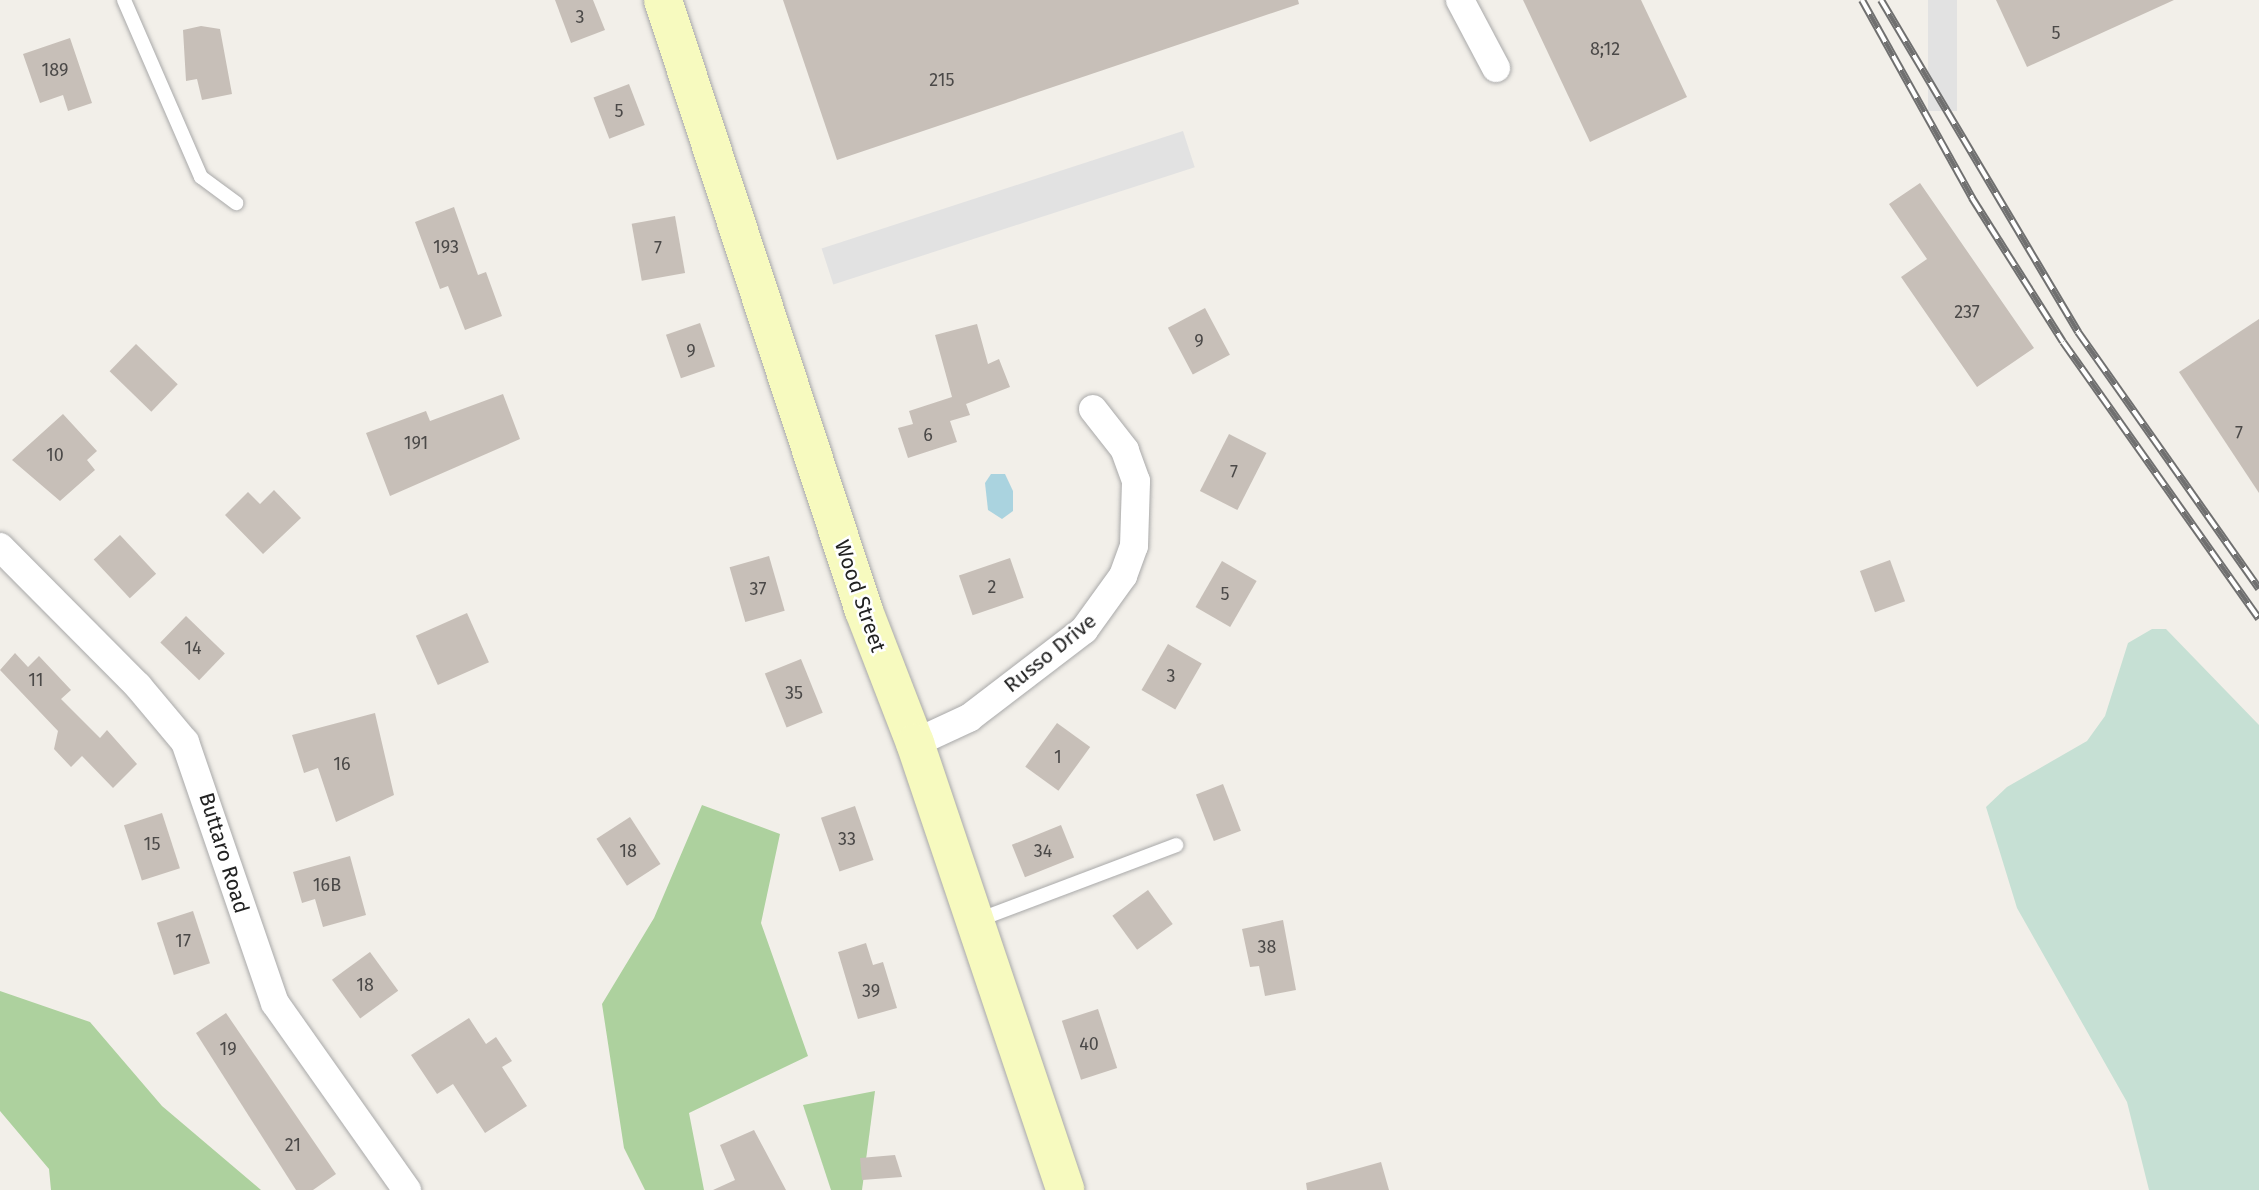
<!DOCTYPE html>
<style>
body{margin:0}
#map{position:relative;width:2259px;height:1190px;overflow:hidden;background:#f2efe9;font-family:"Fira Sans",sans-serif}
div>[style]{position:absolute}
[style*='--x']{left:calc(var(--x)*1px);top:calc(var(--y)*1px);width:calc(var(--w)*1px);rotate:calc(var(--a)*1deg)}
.forest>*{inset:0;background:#add19e}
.wetland>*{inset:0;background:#c6e0d4}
.parking>*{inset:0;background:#e2e2e2;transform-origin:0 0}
.water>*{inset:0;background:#aad3df}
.building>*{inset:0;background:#c7bfb8;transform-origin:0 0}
.roads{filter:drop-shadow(0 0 2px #a9a9a9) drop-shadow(0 0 2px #a9a9a9)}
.lane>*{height:14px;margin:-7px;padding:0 7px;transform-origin:7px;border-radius:7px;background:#fff}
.street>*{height:28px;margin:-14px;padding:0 14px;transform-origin:14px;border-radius:14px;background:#fff}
.secondary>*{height:38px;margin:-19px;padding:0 19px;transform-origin:19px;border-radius:19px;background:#f7fabf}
.rail>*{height:8px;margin-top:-4px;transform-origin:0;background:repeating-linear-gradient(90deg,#fff 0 16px,#707070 0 32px);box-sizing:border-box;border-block:2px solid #707070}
span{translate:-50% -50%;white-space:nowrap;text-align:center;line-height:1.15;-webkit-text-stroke:5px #fff;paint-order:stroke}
.number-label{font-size:18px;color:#4b4948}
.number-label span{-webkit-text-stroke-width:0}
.street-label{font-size:21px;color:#222}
</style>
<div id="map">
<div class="forest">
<i style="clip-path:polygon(702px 805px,780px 834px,761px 923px,808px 1056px,689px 1113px,704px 1190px,645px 1190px,624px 1148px,602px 1004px,654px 918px)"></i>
<i style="clip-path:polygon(0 991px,90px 1022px,162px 1106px,261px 1190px,51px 1190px,49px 1169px,0 1111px)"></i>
<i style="clip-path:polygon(875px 1091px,862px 1190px,831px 1190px,803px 1105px)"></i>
</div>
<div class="wetland">
<i style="clip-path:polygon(2152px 629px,2166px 629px,2259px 725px,2259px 1190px,2149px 1190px,2127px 1102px,2017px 908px,1986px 807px,2007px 787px,2087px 741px,2105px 716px,2128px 643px)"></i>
</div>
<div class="parking">
<i style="left:1928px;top:0;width:29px;height:111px"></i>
<i style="left:1183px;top:131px;width:38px;height:380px;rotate:72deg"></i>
</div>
<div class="water">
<i style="clip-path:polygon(991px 474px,1005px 474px,1013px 491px,1013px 511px,1002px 519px,988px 510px,985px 483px)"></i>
</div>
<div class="building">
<i style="clip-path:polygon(555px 0,593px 0,605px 30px,571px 43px)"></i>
<i style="clip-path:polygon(783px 0,1298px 0,1299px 4px,837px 160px)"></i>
<i style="clip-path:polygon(1523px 0,1641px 0,1687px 97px,1590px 142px)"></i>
<i style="clip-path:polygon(1996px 0,2174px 0,2027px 67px)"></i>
<i style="clip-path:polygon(201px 26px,220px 29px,232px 94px,202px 100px,197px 79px,186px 81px,183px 30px)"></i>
<i style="clip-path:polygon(70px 38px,92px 103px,68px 111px,63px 95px,40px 103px,23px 54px)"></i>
<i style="left:629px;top:84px;width:44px;height:38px;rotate:69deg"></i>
<i style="clip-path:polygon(1920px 183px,2034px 348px,1977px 387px,1901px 277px,1927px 259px,1889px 204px)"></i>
<i style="clip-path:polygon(454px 207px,478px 275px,486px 272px,502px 316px,465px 330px,448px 286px,440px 289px,415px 222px)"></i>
<i style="left:675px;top:216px;width:58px;height:44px;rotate:80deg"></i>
<i style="left:1205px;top:308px;width:53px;height:42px;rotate:62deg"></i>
<i style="clip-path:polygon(2259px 319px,2259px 493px,2179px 372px)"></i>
<i style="left:700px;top:323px;width:46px;height:36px;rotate:71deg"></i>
<i style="clip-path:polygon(977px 324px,988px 364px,999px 359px,1010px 387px,966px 404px,970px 415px,950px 421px,957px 442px,908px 458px,898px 428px,913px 424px,909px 411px,952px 397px,935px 335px)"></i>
<i style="left:136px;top:344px;width:58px;height:38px;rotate:44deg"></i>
<i style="clip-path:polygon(503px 394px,520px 439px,390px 496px,366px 433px,426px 411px,430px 421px)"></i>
<i style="clip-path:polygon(63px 414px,97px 451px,87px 460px,95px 470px,60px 501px,12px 460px)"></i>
<i style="left:1229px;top:434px;width:42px;height:64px;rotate:27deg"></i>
<i style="clip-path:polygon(274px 490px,301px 518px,263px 554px,225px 515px,248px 492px,260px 504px)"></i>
<i style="left:120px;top:535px;width:53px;height:36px;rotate:47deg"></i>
<i style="left:769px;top:556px;width:57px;height:41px;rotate:74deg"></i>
<i style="left:1010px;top:558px;width:42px;height:54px;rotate:71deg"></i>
<i style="left:1890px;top:560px;width:44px;height:32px;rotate:70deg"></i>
<i style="left:1222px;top:561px;width:40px;height:53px;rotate:30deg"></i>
<i style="left:467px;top:613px;width:54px;height:56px;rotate:66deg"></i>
<i style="left:186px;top:616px;width:54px;height:37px;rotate:44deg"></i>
<i style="left:1168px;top:644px;width:39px;height:53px;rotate:30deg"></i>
<i style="clip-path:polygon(15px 653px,28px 667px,39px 656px,71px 690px,61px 699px,100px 738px,107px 730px,137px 764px,113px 788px,82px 756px,71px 767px,54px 749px,58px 731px,0 670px)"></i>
<i style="left:801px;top:659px;width:58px;height:39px;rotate:68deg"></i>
<i style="clip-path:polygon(375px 713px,394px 795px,336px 822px,318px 768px,304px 773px,292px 735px)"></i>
<i style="left:1057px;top:723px;width:41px;height:54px;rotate:36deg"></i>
<i style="left:1223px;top:784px;width:50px;height:29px;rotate:69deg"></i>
<i style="left:855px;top:806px;width:57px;height:36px;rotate:71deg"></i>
<i style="left:162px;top:813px;width:58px;height:40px;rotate:72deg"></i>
<i style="left:630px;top:817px;width:56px;height:40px;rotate:57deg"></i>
<i style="left:1061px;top:825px;width:35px;height:53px;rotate:68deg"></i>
<i style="clip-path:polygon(350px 856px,366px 915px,323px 927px,315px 899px,302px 903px,293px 872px)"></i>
<i style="left:1148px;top:890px;width:42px;height:44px;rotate:54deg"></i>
<i style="left:193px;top:911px;width:55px;height:38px;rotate:72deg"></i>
<i style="clip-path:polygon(1283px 920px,1296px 990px,1265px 996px,1259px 966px,1250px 967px,1242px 929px)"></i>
<i style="clip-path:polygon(866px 943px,873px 965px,883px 962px,897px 1008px,858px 1019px,838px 952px)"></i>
<i style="left:370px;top:952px;width:48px;height:47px;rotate:54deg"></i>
<i style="left:1098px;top:1009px;width:62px;height:38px;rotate:72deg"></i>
<i style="clip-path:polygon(226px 1013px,336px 1174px,313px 1190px,296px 1190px,196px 1033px)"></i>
<i style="clip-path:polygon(469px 1018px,486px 1044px,496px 1037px,512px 1061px,502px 1067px,527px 1106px,485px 1133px,453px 1084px,437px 1094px,411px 1055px)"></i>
<i style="clip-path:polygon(754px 1130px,786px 1190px,713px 1190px,735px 1180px,720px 1145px)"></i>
<i style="clip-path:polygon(895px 1155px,902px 1177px,862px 1180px,860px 1158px)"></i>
<i style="clip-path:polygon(1381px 1162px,1389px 1190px,1307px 1190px,1306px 1183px)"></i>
</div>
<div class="roads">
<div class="lane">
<i style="--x:124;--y:0;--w:193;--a:66.5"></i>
<i style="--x:201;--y:177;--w:44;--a:36.6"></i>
<i style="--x:978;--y:920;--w:212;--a:-20.7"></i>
</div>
<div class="street">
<i style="--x:1460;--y:0;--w:77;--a:62.1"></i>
<i style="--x:0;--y:547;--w:196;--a:45.2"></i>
<i style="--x:138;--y:686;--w:73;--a:50"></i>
<i style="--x:185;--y:742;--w:276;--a:71"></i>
<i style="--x:275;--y:1003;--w:229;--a:54.8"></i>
<i style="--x:915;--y:743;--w:60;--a:-24.8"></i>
<i style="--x:969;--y:718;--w:145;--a:-37.4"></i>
<i style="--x:1084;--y:630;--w:67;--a:-54.2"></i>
<i style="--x:1123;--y:576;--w:32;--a:-70"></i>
<i style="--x:1134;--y:546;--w:65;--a:-88.2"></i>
<i style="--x:1136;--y:481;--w:33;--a:-110"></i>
<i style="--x:1125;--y:450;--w:52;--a:-128"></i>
</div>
<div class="secondary">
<i style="--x:663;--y:0;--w:643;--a:71.79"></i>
<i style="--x:864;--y:611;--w:142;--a:68.9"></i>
<i style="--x:915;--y:743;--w:471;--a:71.4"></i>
</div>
</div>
<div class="rail">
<i style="--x:1862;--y:0;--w:227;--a:60.9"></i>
<i style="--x:1972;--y:198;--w:170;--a:57.7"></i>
<i style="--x:2063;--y:342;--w:339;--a:54.7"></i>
<i style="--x:1881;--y:0;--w:386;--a:59.3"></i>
<i style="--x:2078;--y:332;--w:314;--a:54.8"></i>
</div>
<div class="number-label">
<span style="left:580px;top:17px">3</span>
<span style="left:2056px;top:33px">5</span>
<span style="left:1605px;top:49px">8;12</span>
<span style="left:55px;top:70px">189</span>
<span style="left:942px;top:80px">215</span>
<span style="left:619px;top:111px">5</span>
<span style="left:446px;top:247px">193</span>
<span style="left:658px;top:248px">7</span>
<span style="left:1967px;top:312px">237</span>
<span style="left:1199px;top:341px">9</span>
<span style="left:691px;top:351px">9</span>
<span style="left:2239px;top:433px">7</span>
<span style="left:928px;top:435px">6</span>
<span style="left:416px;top:443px">191</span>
<span style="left:55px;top:455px">10</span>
<span style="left:1234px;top:472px">7</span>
<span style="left:992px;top:587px">2</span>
<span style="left:758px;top:589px">37</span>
<span style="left:1225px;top:594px">5</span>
<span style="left:193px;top:648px">14</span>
<span style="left:1171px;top:676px">3</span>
<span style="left:36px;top:680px">11</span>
<span style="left:794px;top:693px">35</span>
<span style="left:1058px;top:757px">1</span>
<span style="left:342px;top:764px">16</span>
<span style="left:847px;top:839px">33</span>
<span style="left:152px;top:844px">15</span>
<span style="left:628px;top:851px">18</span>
<span style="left:1043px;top:851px">34</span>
<span style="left:327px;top:885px">16B</span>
<span style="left:183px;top:941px">17</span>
<span style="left:1267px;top:947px">38</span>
<span style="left:365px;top:985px">18</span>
<span style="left:871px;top:991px">39</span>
<span style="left:1089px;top:1044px">40</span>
<span style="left:228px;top:1049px">19</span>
<span style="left:293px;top:1145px">21</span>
</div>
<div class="street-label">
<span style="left:860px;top:596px;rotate:71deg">Wood Street</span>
<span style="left:1050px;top:653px;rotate:-39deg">Russo Drive</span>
<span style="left:224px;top:853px;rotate:73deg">Buttaro Road</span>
</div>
</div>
